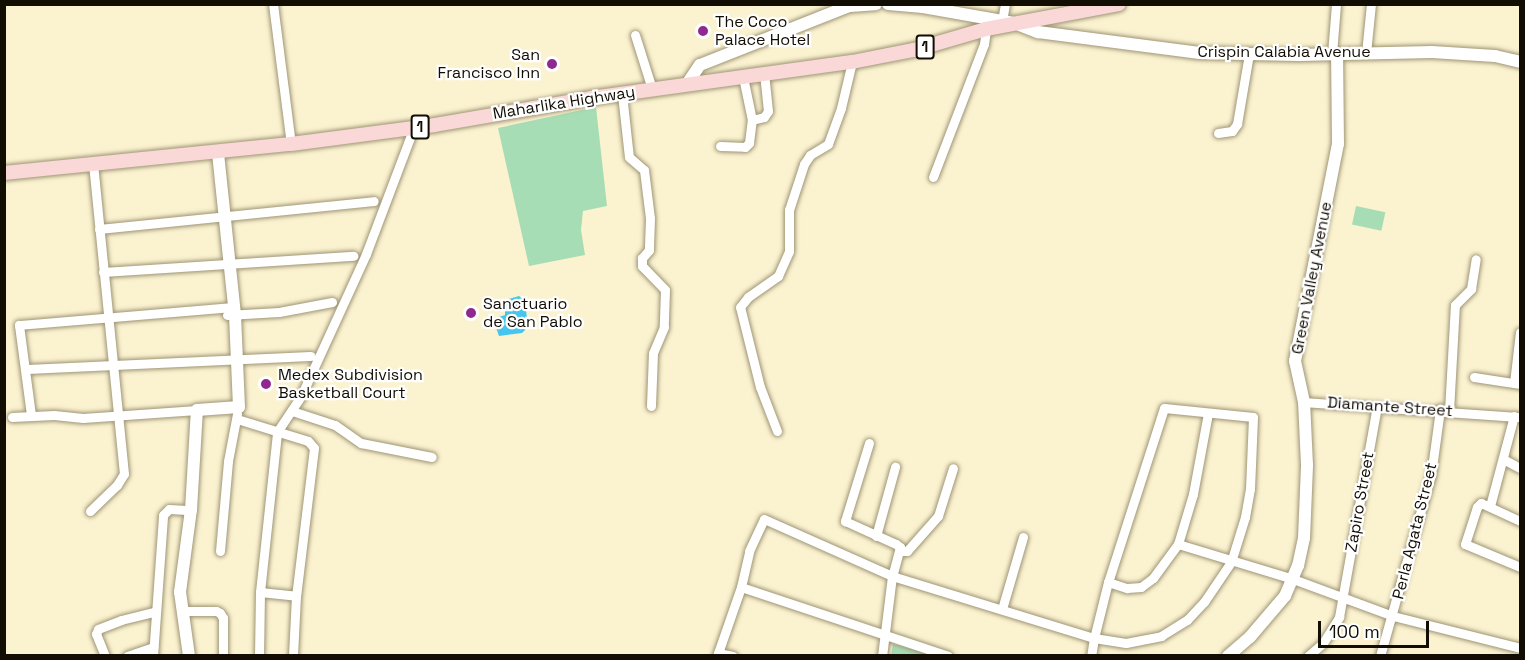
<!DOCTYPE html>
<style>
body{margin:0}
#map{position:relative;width:1525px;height:660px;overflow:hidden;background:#fbf2d0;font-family:"Space Grotesk",sans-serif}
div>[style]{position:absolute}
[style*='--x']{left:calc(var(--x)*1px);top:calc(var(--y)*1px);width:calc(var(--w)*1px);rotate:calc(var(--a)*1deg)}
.green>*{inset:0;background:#a7ddb5;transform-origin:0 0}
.water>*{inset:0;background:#46c6ee}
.roads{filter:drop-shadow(0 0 2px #9e9575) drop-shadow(0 0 2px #9e9575)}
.street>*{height:9px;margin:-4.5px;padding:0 4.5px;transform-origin:4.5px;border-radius:4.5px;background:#fff}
.secondary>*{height:12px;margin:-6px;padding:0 6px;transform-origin:6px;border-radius:6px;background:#fff}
.primary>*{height:14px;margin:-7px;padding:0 7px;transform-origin:7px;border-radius:7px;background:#f9d8d7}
.dots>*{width:16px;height:16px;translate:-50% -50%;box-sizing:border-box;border:3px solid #fff;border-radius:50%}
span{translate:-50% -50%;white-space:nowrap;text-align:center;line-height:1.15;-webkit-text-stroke:4.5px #fff;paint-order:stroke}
.shield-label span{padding:2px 4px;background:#fff;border:2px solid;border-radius:4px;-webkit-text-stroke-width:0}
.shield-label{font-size:15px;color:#110d03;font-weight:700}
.poi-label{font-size:16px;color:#110d03}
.left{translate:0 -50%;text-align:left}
.right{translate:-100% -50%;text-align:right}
.street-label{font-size:16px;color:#110d03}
.frame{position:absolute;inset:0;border:6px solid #110d03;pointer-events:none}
.scale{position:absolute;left:1318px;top:621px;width:111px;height:27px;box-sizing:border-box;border:3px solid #110d03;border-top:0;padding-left:8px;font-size:18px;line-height:21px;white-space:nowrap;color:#110d03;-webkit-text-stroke:4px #fff;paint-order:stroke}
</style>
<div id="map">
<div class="green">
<i style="clip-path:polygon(596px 107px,607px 206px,583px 211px,581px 230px,585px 255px,529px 266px,498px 128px)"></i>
<i style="left:1356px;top:206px;width:30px;height:19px;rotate:12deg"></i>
<i style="clip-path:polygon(893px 644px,933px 655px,891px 656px)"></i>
</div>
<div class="water">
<i style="clip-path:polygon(519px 296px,525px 301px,528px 327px,522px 333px,499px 336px,493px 319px,505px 315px,505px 300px)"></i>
</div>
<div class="roads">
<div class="street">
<i style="--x:273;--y:4;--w:141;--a:82.7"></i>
<i style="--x:1002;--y:21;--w:17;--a:-80"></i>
<i style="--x:635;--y:35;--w:57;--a:72.5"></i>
<i style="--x:1366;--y:53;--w:49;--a:-84.2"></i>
<i style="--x:1332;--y:54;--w:50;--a:-85.4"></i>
<i style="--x:743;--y:77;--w:44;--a:78.2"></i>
<i style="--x:622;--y:94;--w:63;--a:83.7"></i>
<i style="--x:629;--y:157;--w:20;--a:41"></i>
<i style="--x:644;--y:170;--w:48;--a:82.9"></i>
<i style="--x:650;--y:218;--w:32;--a:92"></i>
<i style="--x:649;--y:250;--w:11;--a:131"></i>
<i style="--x:642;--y:258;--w:8;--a:90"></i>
<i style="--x:642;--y:266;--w:33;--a:46"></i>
<i style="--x:665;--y:290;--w:37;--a:92"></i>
<i style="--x:664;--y:327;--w:28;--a:113"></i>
<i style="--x:653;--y:353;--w:53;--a:92.2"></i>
<i style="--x:1218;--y:133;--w:14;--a:-8"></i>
<i style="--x:1232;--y:131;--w:9;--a:-54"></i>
<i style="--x:1237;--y:124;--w:71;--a:-80.3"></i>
<i style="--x:720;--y:146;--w:25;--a:2"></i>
<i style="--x:745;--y:147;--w:6;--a:-45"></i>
<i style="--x:749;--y:143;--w:23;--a:-83"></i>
<i style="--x:752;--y:120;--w:12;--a:-14"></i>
<i style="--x:764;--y:117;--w:7;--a:-56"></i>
<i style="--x:768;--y:111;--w:37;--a:-96"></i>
<i style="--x:933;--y:177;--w:142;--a:-69"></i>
<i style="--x:984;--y:44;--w:15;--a:-82"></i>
<i style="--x:99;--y:229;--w:276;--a:-5.8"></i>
<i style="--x:103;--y:272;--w:251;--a:-3.7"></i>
<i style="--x:227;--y:315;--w:52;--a:-3.3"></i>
<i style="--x:279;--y:312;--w:54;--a:-10.7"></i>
<i style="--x:26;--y:369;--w:285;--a:-2.6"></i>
<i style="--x:1474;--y:377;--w:47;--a:8.7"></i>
<i style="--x:1514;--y:383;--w:51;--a:-83.3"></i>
<i style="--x:1304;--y:402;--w:217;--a:4"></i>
<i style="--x:292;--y:411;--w:45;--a:18"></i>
<i style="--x:335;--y:425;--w:32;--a:35"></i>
<i style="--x:361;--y:443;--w:72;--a:11.2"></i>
<i style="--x:1449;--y:411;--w:106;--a:-86.8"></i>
<i style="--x:1455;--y:305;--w:23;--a:-45"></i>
<i style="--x:1471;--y:289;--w:30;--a:-81"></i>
<i style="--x:31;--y:415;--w:91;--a:-97.6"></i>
<i style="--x:19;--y:325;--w:216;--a:-4.8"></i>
<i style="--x:12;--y:417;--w:42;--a:-2.7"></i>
<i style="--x:54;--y:415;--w:29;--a:6"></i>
<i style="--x:83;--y:418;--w:114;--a:-4"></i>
<i style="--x:237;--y:419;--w:74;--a:17.2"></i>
<i style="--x:308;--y:441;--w:9;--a:49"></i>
<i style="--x:314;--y:448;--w:149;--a:96.9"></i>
<i style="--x:296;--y:596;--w:60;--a:92.9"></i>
<i style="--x:777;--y:431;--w:47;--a:-111.1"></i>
<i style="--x:760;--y:387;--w:82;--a:-104"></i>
<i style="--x:740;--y:307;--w:13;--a:-51"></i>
<i style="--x:748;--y:297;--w:37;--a:-35"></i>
<i style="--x:778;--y:276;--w:27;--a:-66"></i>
<i style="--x:789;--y:251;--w:41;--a:-90"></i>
<i style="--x:789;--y:210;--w:48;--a:-71.9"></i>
<i style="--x:804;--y:164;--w:11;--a:-56"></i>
<i style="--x:810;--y:155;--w:21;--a:-31"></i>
<i style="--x:828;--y:144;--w:38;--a:-70"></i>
<i style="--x:841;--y:108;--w:47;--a:-76.6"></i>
<i style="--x:869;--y:443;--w:82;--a:107.1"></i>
<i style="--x:845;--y:521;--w:56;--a:24.3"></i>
<i style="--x:896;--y:544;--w:5;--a:37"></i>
<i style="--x:900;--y:547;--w:30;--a:105"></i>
<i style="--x:892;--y:576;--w:81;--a:97.1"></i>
<i style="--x:1503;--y:459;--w:19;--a:28"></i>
<i style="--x:1490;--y:506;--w:93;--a:-75.1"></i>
<i style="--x:90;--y:511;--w:37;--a:-44"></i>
<i style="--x:117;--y:485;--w:13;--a:-58"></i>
<i style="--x:124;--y:474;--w:311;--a:-95.7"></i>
<i style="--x:1520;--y:521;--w:43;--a:-155.2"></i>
<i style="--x:1481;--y:503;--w:6;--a:135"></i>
<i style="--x:1477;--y:507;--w:39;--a:108"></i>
<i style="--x:1465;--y:544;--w:60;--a:22.7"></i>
<i style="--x:876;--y:536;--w:72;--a:-74.6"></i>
<i style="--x:1178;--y:544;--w:120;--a:16.9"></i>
<i style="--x:1293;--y:579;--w:107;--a:20.3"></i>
<i style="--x:1393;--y:616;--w:131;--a:14.1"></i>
<i style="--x:220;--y:551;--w:90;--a:-84.9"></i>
<i style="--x:228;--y:461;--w:48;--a:-79.2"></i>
<i style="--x:899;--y:551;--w:8;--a:0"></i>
<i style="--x:907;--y:551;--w:47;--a:-48.5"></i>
<i style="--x:938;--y:516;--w:50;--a:-72.6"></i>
<i style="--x:1108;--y:582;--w:20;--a:18"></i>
<i style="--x:1127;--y:588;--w:14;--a:-4"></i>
<i style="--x:1141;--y:587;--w:15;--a:-37"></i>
<i style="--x:1153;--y:578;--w:42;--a:-53.7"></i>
<i style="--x:1178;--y:544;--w:52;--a:-73.3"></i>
<i style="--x:1193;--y:494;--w:82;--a:-79.5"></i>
<i style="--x:741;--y:587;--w:218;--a:18.4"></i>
<i style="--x:260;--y:592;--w:36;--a:6"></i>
<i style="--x:1002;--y:609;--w:75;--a:-73.7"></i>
<i style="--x:182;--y:611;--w:34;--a:0"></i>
<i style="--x:216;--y:611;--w:4;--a:27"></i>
<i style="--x:220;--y:613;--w:6;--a:59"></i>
<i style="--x:223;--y:618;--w:38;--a:90"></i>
<i style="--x:718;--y:653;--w:15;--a:11"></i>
<i style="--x:105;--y:656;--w:24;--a:-112"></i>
<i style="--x:96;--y:634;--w:5;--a:-68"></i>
<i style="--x:98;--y:629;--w:25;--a:-21"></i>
<i style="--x:121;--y:620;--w:34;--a:-14"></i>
<i style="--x:127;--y:656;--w:28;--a:-19"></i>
<i style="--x:153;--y:656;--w:141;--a:-85.9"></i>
<i style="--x:163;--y:515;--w:8;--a:-45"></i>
<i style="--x:169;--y:509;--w:22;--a:3"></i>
<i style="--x:259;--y:656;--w:64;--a:-89.1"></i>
<i style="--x:260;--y:592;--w:161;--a:-83.9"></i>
<i style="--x:277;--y:432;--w:43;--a:-56.3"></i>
<i style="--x:301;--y:396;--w:156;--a:-65.4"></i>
<i style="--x:366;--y:254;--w:136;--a:-69.3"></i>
<i style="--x:717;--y:656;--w:73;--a:-70.8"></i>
<i style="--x:741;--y:587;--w:37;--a:-77"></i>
<i style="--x:749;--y:551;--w:35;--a:-65"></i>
<i style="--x:764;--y:519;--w:140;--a:24"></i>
<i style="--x:892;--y:576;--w:211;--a:17.1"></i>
<i style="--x:1094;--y:638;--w:32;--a:9"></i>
<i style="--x:1126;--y:643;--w:36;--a:-11"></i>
<i style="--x:1161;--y:636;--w:31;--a:-32"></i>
<i style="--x:1187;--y:620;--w:25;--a:-47"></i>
<i style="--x:1204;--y:602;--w:48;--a:-56"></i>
<i style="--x:1231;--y:562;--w:47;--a:-72.7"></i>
<i style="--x:1245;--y:517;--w:28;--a:-80"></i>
<i style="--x:1250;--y:489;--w:72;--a:-87.6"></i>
<i style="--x:1253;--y:417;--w:89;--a:-174.2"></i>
<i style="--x:1164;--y:408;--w:183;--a:107.8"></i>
<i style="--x:1108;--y:582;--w:58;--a:104"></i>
<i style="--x:1094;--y:638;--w:18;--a:99"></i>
<i style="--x:1308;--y:656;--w:20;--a:-41"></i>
<i style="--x:1323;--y:643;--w:31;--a:-58"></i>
<i style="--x:1339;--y:617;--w:214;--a:-79.8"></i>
<i style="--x:1380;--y:656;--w:188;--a:-74.3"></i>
<i style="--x:1431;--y:475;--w:67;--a:-82.2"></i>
</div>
<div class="secondary">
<i style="--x:888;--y:4;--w:35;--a:5"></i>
<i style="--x:923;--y:7;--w:92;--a:10"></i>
<i style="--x:1014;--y:23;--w:26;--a:21"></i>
<i style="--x:1038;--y:32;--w:163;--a:7.4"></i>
<i style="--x:1200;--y:53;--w:99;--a:1.2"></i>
<i style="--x:1299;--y:55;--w:133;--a:-1.3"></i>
<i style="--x:1432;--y:52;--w:63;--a:3.6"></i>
<i style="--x:1495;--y:56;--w:26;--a:13"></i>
<i style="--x:687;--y:84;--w:23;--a:-56"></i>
<i style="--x:700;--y:65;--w:160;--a:-21.6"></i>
<i style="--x:849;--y:6;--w:27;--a:-4"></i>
<i style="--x:189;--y:656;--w:65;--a:-98"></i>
<i style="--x:180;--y:592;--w:83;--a:-82.4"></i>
<i style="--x:191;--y:510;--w:100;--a:-86.6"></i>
<i style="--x:197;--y:410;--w:42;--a:-4.1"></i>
<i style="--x:239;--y:407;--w:92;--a:-92.5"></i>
<i style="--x:235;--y:315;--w:162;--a:-96"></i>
<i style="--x:1228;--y:656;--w:29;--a:-41"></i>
<i style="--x:1250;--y:637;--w:54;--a:-49.5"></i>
<i style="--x:1285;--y:596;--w:33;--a:-67"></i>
<i style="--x:1298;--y:566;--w:29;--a:-78"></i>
<i style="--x:1304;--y:538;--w:73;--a:-87.6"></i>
<i style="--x:1307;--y:465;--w:63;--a:-92.7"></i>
<i style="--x:1304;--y:402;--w:42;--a:-102.4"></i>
<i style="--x:1295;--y:361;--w:221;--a:-78.8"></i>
<i style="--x:1338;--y:144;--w:90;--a:-90.6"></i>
</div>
<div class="primary">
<i style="--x:4;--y:173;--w:288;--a:-5.8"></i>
<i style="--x:291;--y:144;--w:145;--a:-7.5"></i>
<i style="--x:435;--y:125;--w:158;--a:-9.8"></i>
<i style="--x:591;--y:98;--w:263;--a:-7.9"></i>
<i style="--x:852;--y:62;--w:63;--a:-11"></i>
<i style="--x:914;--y:50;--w:75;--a:-16.3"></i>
<i style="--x:986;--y:29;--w:135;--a:-10.6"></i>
</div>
</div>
<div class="dots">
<i style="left:703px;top:31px;background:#8f298f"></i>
<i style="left:552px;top:64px;background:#8f298f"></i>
<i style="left:471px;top:313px;background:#8f298f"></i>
<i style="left:266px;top:384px;background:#8f298f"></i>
</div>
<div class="shield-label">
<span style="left:925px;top:47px">1</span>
<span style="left:420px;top:127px">1</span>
</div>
<div class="poi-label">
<span class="left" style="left:715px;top:31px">The Coco<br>Palace Hotel</span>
<span class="right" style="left:540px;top:64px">San<br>Francisco Inn</span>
<span class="left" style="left:483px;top:313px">Sanctuario<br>de San Pablo</span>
<span class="left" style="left:278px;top:384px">Medex Subdivision<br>Basketball Court</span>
</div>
<div class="street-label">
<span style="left:1284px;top:52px">Crispin Calabia Avenue</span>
<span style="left:564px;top:103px;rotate:-9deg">Maharlika Highway</span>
<span style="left:1312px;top:278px;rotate:-79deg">Green Valley Avenue</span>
<span style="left:1390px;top:407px;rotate:4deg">Diamante Street</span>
<span style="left:1360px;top:502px;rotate:-80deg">Zapiro Street</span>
<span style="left:1415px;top:531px;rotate:-76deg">Perla Agata Street</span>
</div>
<div class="frame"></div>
<div class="scale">100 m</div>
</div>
